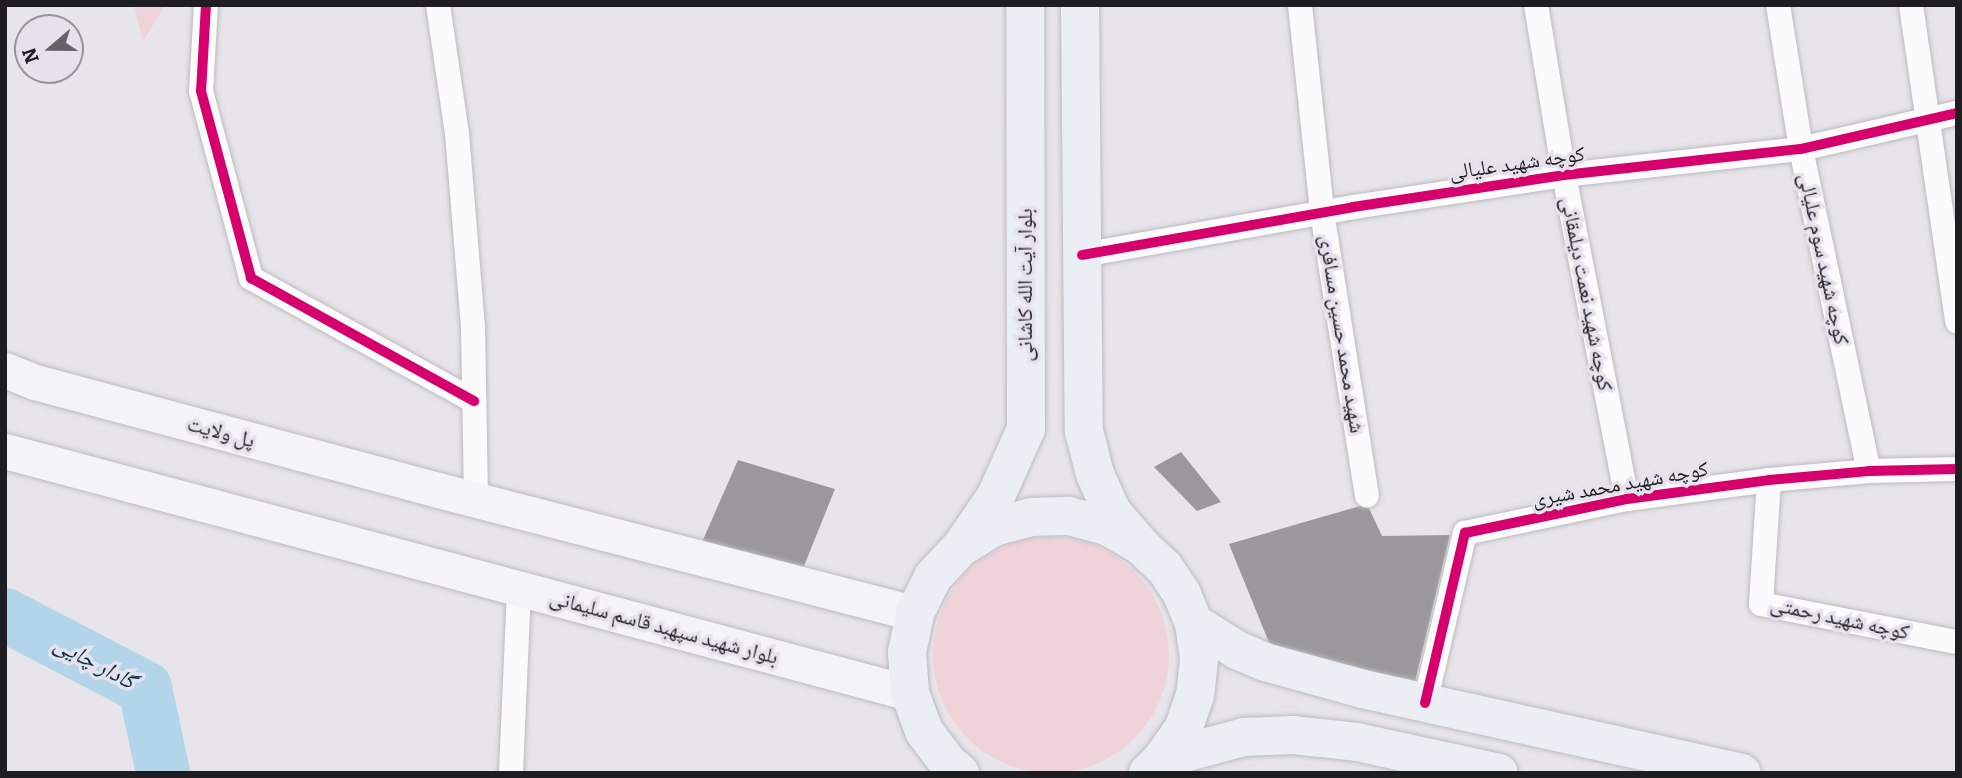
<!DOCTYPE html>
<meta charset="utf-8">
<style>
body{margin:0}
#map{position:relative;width:1962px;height:778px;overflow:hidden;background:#e7e5ea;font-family:Bitter,"Noto Naskh Arabic",serif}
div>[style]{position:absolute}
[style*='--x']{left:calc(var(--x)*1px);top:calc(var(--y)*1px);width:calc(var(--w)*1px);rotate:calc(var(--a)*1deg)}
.green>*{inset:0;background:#efd3d8}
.round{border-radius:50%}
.river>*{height:54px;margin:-27px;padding:0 27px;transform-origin:27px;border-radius:27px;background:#b3d5ea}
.building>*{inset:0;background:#9b989b}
.roads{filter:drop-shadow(0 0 2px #bcbbbf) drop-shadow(0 0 2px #bcbbbf)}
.street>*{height:24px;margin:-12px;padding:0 12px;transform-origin:12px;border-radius:12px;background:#fbfbfc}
.secondary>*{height:35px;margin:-17.5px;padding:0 17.5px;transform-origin:17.5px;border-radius:17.5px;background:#f4f4f8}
.primary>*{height:38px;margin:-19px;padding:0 19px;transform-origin:19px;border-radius:19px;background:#eceef5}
.cycleway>*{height:10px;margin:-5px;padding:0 5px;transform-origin:5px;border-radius:5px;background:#d6006c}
span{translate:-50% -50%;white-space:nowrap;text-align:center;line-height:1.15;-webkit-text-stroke:7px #e6e2ed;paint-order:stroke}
.street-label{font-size:21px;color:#1e1d21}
.water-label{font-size:23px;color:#053044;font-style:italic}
.frame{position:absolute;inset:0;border:7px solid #1e1d21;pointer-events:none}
.north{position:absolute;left:14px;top:14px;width:70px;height:70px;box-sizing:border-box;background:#e6e2ed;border:2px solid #96939b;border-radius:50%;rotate:250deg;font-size:19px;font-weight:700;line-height:28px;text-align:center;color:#1e1d21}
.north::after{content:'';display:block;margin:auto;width:24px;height:32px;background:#646367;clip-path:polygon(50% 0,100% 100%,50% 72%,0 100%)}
</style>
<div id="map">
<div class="green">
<i style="clip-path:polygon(134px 5px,165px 5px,143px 42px)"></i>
<i class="round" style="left:933px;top:537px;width:236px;height:236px"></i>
</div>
<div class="river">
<i style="--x:5;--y:615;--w:158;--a:27.5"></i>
<i style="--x:145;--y:688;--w:87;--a:78"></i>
</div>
<div class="building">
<i style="clip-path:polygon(1181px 452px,1221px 502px,1197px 511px,1154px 467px)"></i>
<i style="clip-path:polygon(738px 460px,835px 489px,800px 576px,699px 549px)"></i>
<i style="clip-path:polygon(1367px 504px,1382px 536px,1450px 535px,1415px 682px,1270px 645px,1229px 544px)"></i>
</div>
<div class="roads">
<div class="street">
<i style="--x:206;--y:5;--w:86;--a:93.3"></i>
<i style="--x:201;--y:91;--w:194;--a:75"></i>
<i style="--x:251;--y:278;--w:255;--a:28.9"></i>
<i style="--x:438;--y:5;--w:129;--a:81.6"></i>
<i style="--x:457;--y:133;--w:194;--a:85.3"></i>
<i style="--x:473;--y:326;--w:174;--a:89"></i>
<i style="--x:1300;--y:5;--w:208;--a:83.9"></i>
<i style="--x:1322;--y:212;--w:287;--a:81"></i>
<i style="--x:1536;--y:5;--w:172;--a:80.6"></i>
<i style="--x:1564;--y:175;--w:330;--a:79"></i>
<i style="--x:1778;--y:5;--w:146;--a:80.9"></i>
<i style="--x:1801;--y:149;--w:329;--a:78.1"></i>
<i style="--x:1911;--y:5;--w:320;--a:81.7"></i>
<i style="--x:1082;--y:255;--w:275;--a:-10"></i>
<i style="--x:1353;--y:207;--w:213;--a:-8.6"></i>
<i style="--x:1564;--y:175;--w:238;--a:-6.3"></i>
<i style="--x:1801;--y:149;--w:160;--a:-13"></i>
<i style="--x:1769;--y:480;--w:124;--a:93.7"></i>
<i style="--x:1761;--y:604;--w:200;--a:11"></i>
<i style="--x:1425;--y:703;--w:175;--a:-76.8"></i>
<i style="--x:1465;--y:533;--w:166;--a:-11.9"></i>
<i style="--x:1627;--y:499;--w:143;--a:-7.6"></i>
<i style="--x:1769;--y:480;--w:100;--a:-5.1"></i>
<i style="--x:1869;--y:471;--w:88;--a:-1.3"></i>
<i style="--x:511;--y:773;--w:185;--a:-87.5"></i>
</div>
<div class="secondary">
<i style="--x:5;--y:370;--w:32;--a:22"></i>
<i style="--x:35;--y:382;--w:417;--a:15"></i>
<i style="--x:438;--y:490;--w:493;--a:14.5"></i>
<i style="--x:5;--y:451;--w:937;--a:14.97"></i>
</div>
<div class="primary">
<i style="--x:1080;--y:5;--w:426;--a:89.5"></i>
<i style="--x:1084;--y:431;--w:44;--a:75.7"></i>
<i style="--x:1095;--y:474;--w:42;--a:65.9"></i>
<i style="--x:1112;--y:512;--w:38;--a:49"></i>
<i style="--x:964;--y:543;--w:57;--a:-55.8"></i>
<i style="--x:996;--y:496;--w:73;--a:-65.9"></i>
<i style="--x:1026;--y:429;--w:424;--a:-90.1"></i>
<i style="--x:1194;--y:623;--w:51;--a:32.1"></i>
<i style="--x:1237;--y:650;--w:30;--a:23"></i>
<i style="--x:1265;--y:662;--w:102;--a:15.4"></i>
<i style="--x:1363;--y:689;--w:388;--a:12.5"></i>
<i style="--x:1162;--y:759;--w:85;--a:-15"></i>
<i style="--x:1244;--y:737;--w:49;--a:-2.3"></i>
<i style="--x:1293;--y:735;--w:64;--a:6.2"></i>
<i style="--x:1357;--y:742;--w:145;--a:12.3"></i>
<i style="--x:960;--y:773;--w:16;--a:-140"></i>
<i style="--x:948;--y:763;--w:40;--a:-127"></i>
<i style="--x:924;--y:731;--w:40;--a:-110.2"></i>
<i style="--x:910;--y:693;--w:41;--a:-94.2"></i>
<i style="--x:907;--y:652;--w:40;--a:-78"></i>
<i style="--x:915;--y:613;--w:40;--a:-63.4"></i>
<i style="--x:933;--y:577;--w:40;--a:-47"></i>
<i style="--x:960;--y:548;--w:40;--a:-32"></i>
<i style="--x:994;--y:527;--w:38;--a:-15"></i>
<i style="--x:1031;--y:517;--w:38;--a:-2"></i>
<i style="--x:1069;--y:516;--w:39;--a:15"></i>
<i style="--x:1107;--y:526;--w:38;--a:30"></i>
<i style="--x:1140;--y:545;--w:33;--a:43"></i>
<i style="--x:1164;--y:567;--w:32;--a:56"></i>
<i style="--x:1182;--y:594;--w:31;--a:68"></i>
<i style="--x:1194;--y:623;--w:36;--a:82"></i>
<i style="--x:1199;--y:659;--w:36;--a:96"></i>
<i style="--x:1195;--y:695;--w:36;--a:109"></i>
<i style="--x:1183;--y:729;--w:37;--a:125"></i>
<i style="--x:1162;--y:759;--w:20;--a:135"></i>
</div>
</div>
<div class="cycleway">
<i style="--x:206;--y:5;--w:86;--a:93.3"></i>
<i style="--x:201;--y:91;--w:194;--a:75"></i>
<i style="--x:251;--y:278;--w:255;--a:28.9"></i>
<i style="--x:1082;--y:255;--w:275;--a:-10"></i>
<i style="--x:1353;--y:207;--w:213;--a:-8.6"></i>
<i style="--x:1564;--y:175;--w:238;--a:-6.3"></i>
<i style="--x:1801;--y:149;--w:160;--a:-13"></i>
<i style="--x:1425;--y:703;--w:175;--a:-76.8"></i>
<i style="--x:1465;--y:533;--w:166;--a:-11.9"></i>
<i style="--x:1627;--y:499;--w:143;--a:-7.6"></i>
<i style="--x:1769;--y:480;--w:100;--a:-5.1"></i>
<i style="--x:1869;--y:471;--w:88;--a:-1.3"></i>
</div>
<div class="street-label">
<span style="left:1517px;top:163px;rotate:-8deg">کوچه شهید علیالی</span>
<span style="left:1824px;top:259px;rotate:78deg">کوچه شهید سوم علیالی</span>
<span style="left:1025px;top:285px;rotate:-90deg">بلوار آیت الله کاشانی</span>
<span style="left:1587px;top:294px;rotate:79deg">کوچه شهید نعمت دیلمقانی</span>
<span style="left:1342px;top:334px;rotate:81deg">شهید محمد حسین مسافری</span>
<span style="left:221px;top:432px;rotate:15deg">پل ولایت</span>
<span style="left:1620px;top:484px;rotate:-10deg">کوچه شهید محمد شیری</span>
<span style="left:1840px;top:618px;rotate:12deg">کوچه شهید رحمتی</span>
<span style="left:664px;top:627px;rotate:15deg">بلوار شهید سپهبد قاسم سلیمانی</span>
</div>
<div class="water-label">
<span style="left:95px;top:662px;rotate:28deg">گادار چایی</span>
</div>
<div class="frame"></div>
<div class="north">N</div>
</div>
